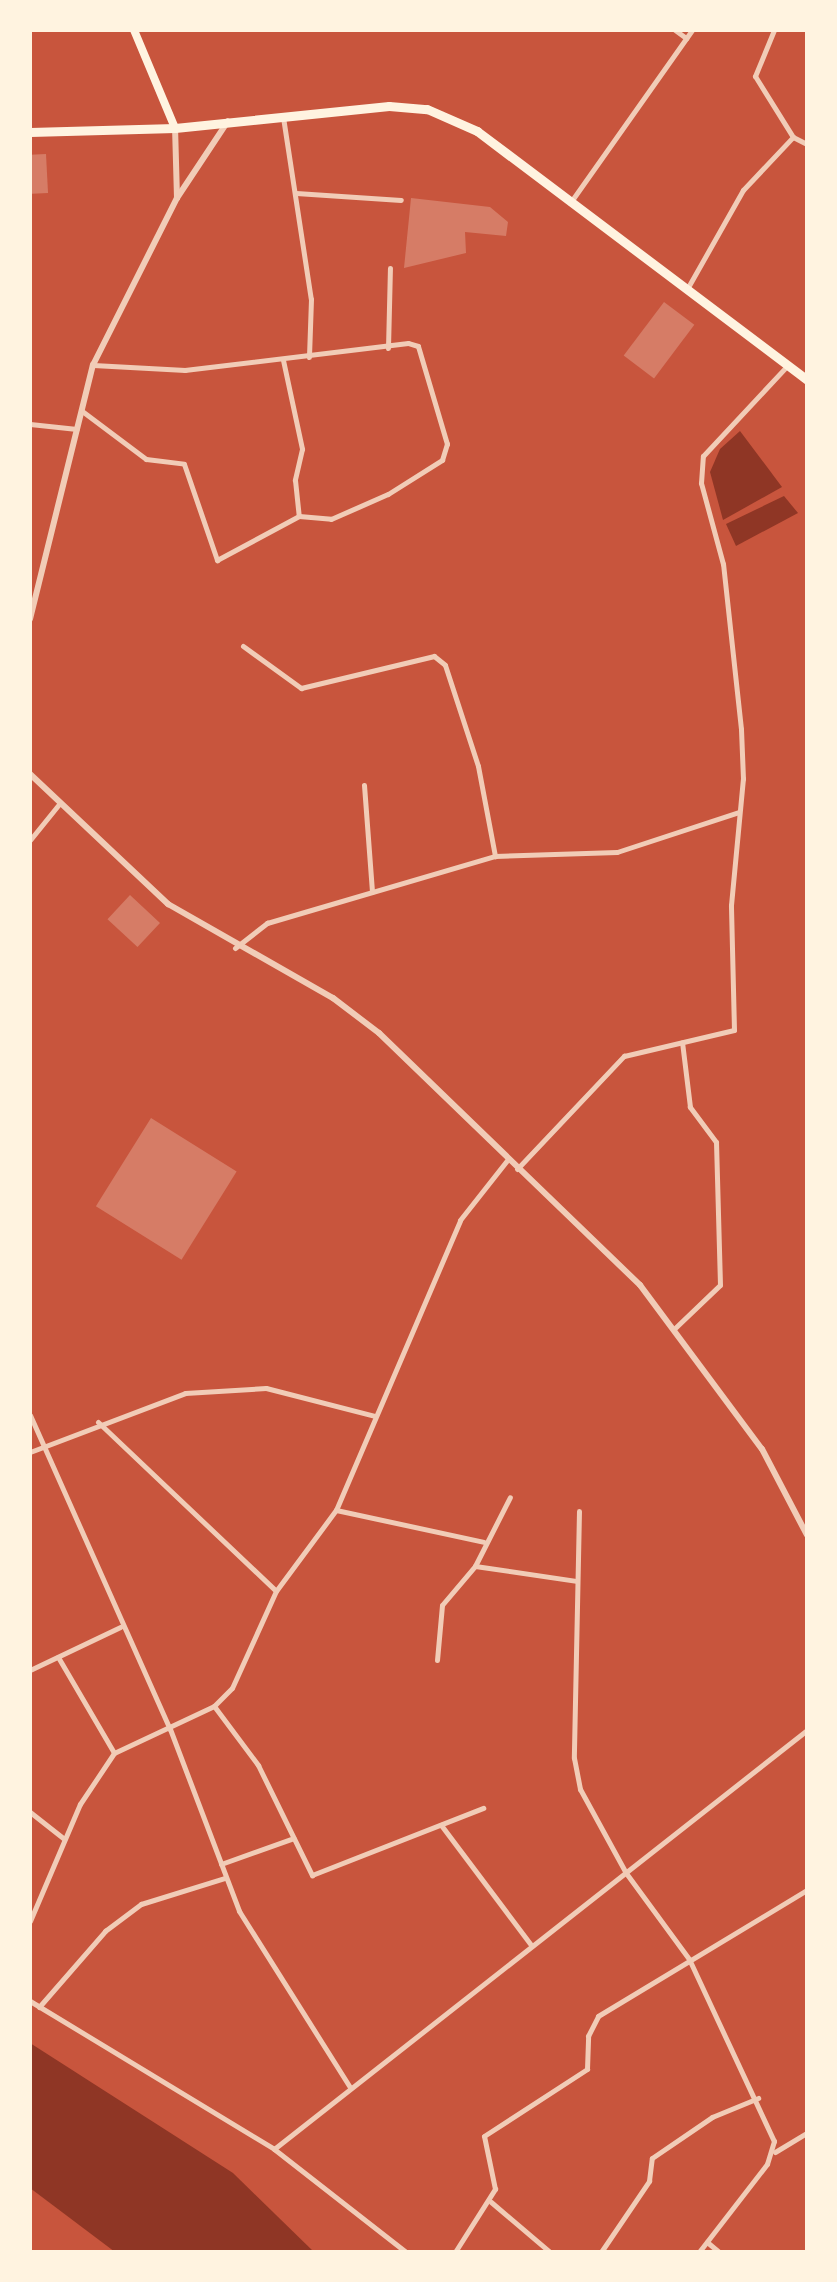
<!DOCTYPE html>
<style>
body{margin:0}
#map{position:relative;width:837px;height:2282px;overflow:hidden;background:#c8553d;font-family:Montserrat,sans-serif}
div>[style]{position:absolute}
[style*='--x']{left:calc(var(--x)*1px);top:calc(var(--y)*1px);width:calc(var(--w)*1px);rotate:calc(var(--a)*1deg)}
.water>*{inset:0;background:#8f3625}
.building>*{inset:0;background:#d67c66;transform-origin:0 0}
.minor>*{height:5px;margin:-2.5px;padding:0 2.5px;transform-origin:2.5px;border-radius:2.5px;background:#f1ccb7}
.tertiary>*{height:6px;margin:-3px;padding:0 3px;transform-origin:3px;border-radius:3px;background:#f1ccb7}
.secondary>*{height:8px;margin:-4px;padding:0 4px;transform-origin:4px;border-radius:4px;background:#fff3e0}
.primary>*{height:9px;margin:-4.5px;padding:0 4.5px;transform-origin:4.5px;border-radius:4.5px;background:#fff3e0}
span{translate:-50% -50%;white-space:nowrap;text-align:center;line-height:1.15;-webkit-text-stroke:10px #fff3e0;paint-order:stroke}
.frame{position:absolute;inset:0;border:32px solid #fff3e0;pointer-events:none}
</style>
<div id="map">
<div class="water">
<i style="clip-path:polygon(740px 431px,782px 487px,723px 520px,710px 472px,720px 449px)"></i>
<i style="clip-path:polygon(784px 496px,798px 513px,736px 546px,726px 524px)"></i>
<i style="clip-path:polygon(30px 2043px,233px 2173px,314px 2252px,115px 2252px,30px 2188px)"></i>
</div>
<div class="building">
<i style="left:46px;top:154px;width:39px;height:16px;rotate:87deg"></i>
<i style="clip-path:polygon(411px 198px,490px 207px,508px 222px,506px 236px,465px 232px,466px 253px,404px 268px)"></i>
<i style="left:664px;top:302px;width:38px;height:67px;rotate:37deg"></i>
<i style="left:130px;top:895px;width:41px;height:33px;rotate:43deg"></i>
<i style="left:151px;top:1118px;width:101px;height:104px;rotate:32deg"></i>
</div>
<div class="minor">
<i style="--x:675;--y:30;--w:14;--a:36"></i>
<i style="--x:774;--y:30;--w:50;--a:112.4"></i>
<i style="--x:755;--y:76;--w:72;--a:58.1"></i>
<i style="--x:793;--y:137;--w:16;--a:27"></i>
<i style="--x:283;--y:117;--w:184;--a:81.3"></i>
<i style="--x:311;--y:299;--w:58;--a:92"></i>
<i style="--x:296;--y:193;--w:105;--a:3.8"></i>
<i style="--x:570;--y:203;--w:212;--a:-54.8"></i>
<i style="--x:687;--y:289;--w:114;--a:-60.5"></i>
<i style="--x:743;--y:190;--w:73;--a:-46.7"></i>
<i style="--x:388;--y:348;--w:80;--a:-88.6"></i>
<i style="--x:283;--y:360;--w:91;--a:77.9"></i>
<i style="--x:302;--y:449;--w:32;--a:103"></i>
<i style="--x:295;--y:480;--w:36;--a:84"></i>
<i style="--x:82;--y:411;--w:80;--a:36.9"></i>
<i style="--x:146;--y:459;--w:38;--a:7"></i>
<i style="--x:184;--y:464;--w:102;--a:71"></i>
<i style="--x:217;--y:560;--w:93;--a:-28.2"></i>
<i style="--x:299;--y:516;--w:32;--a:5"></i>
<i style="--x:331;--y:519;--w:62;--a:-23.7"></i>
<i style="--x:388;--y:494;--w:64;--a:-32.2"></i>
<i style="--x:442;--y:460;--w:17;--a:-73"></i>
<i style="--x:447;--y:444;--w:102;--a:-106.5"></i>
<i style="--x:418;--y:346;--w:10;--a:-163"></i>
<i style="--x:408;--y:343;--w:225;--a:173.1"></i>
<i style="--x:185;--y:370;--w:92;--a:-176.9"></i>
<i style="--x:30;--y:424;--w:47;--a:6.1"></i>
<i style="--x:243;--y:646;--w:72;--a:35.9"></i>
<i style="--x:301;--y:688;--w:137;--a:-13.5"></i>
<i style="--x:434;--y:656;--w:14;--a:39"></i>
<i style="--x:445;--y:665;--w:106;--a:71.9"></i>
<i style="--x:478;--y:766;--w:92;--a:79.3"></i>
<i style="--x:364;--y:785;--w:107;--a:85.7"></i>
<i style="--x:30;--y:840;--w:46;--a:-51.1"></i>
<i style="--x:235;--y:948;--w:41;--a:-38"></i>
<i style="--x:267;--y:923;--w:238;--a:-16.4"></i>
<i style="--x:495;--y:856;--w:122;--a:-1.9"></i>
<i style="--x:617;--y:852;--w:128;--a:-18.2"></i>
<i style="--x:517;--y:1169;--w:156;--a:-46.6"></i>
<i style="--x:624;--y:1056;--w:113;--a:-13.3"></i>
<i style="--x:734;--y:1030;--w:125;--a:-91.4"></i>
<i style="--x:731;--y:905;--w:127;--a:-84.6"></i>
<i style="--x:743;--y:779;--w:50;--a:-92.3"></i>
<i style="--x:741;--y:729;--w:166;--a:-96.2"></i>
<i style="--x:723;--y:564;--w:84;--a:-105.2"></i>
<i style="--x:701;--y:483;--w:27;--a:-86"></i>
<i style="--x:703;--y:456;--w:125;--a:-47"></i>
<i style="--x:675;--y:1328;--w:62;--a:-43.7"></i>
<i style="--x:720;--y:1285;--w:143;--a:-91.6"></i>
<i style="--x:716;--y:1142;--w:44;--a:-126.6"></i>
<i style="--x:690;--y:1107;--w:65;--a:-97"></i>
<i style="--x:30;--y:1415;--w:344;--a:66"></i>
<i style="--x:170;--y:1729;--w:195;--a:69.2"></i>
<i style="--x:239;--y:1911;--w:208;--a:57.8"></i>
<i style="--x:98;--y:1422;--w:245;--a:43.5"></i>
<i style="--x:30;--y:1452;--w:166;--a:-20.8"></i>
<i style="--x:185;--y:1393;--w:81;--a:-3.5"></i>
<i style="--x:266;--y:1388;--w:113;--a:14.4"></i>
<i style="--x:336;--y:1510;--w:151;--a:12.2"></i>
<i style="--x:579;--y:1511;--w:247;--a:91.2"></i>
<i style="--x:574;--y:1758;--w:32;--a:79"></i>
<i style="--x:580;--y:1789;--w:96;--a:61.3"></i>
<i style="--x:626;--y:1873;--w:107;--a:53.8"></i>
<i style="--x:689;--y:1959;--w:201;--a:65"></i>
<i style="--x:774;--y:2141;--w:24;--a:107"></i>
<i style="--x:767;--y:2164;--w:111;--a:127.7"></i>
<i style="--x:475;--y:1566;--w:102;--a:8.4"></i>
<i style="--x:58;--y:1657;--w:111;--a:59.7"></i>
<i style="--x:437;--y:1660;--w:55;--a:-84.8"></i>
<i style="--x:442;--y:1605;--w:51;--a:-49.8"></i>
<i style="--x:475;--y:1566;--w:77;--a:-63.1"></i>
<i style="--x:30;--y:1670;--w:100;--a:-25.5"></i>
<i style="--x:214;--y:1706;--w:74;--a:53.3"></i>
<i style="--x:258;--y:1765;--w:123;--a:63.9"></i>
<i style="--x:312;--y:1875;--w:184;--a:-21.4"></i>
<i style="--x:30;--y:1812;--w:42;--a:38.2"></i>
<i style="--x:441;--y:1825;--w:150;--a:53.1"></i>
<i style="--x:221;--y:1864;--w:77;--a:-19.6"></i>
<i style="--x:30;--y:1921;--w:127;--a:-66.9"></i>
<i style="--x:80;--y:1804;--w:61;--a:-56.3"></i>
<i style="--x:114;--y:1753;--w:110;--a:-25.2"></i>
<i style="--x:214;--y:1706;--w:25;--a:-45"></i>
<i style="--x:232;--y:1688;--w:107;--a:-65.6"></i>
<i style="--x:276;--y:1591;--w:101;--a:-53.5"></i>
<i style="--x:336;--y:1510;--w:315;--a:-66.8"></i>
<i style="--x:460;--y:1220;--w:78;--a:-51.8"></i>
<i style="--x:30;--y:2001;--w:285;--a:31.2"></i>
<i style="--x:274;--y:2149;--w:167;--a:38"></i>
<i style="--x:39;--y:2007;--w:101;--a:-49"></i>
<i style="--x:105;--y:1931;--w:45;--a:-36.9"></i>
<i style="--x:141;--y:1904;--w:88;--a:-17.2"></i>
<i style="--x:274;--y:2149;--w:678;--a:-38.17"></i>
<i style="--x:775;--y:2152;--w:37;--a:-31"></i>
<i style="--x:491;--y:2202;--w:77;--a:40.3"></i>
<i style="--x:707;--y:2242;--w:16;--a:40"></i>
<i style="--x:455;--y:2252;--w:75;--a:-57.6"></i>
<i style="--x:495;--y:2189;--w:54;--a:-101.7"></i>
<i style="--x:484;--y:2136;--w:123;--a:-33"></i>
<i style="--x:587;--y:2069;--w:33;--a:-88"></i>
<i style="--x:588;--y:2036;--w:22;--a:-63"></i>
<i style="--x:598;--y:2016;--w:244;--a:-31.1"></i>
<i style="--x:601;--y:2252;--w:86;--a:-55.9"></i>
<i style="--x:649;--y:2181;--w:23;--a:-83"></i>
<i style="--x:652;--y:2158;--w:73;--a:-34.3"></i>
<i style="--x:712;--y:2117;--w:50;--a:-22.4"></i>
</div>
<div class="tertiary">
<i style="--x:177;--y:198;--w:92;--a:-56.5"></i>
<i style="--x:30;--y:619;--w:262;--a:-76.1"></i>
<i style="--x:93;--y:365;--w:187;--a:-63.3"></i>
<i style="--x:177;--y:198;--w:70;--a:-91.6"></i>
<i style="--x:30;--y:774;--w:190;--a:43.3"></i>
<i style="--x:168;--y:904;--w:190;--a:29.7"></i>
<i style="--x:333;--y:998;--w:58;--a:37.3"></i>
<i style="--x:379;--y:1033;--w:363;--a:44"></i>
<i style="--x:640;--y:1285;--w:204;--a:53.4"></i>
<i style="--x:762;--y:1449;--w:97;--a:62.4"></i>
</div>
<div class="secondary">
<i style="--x:134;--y:30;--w:106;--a:67.3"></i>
</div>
<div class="primary">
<i style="--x:30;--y:132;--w:145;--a:-1.6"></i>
<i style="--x:175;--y:128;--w:215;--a:-5.9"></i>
<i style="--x:389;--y:106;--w:38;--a:5"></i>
<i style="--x:427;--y:109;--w:55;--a:23.7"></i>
<i style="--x:477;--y:131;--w:413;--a:37"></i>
</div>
<div class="frame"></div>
</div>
